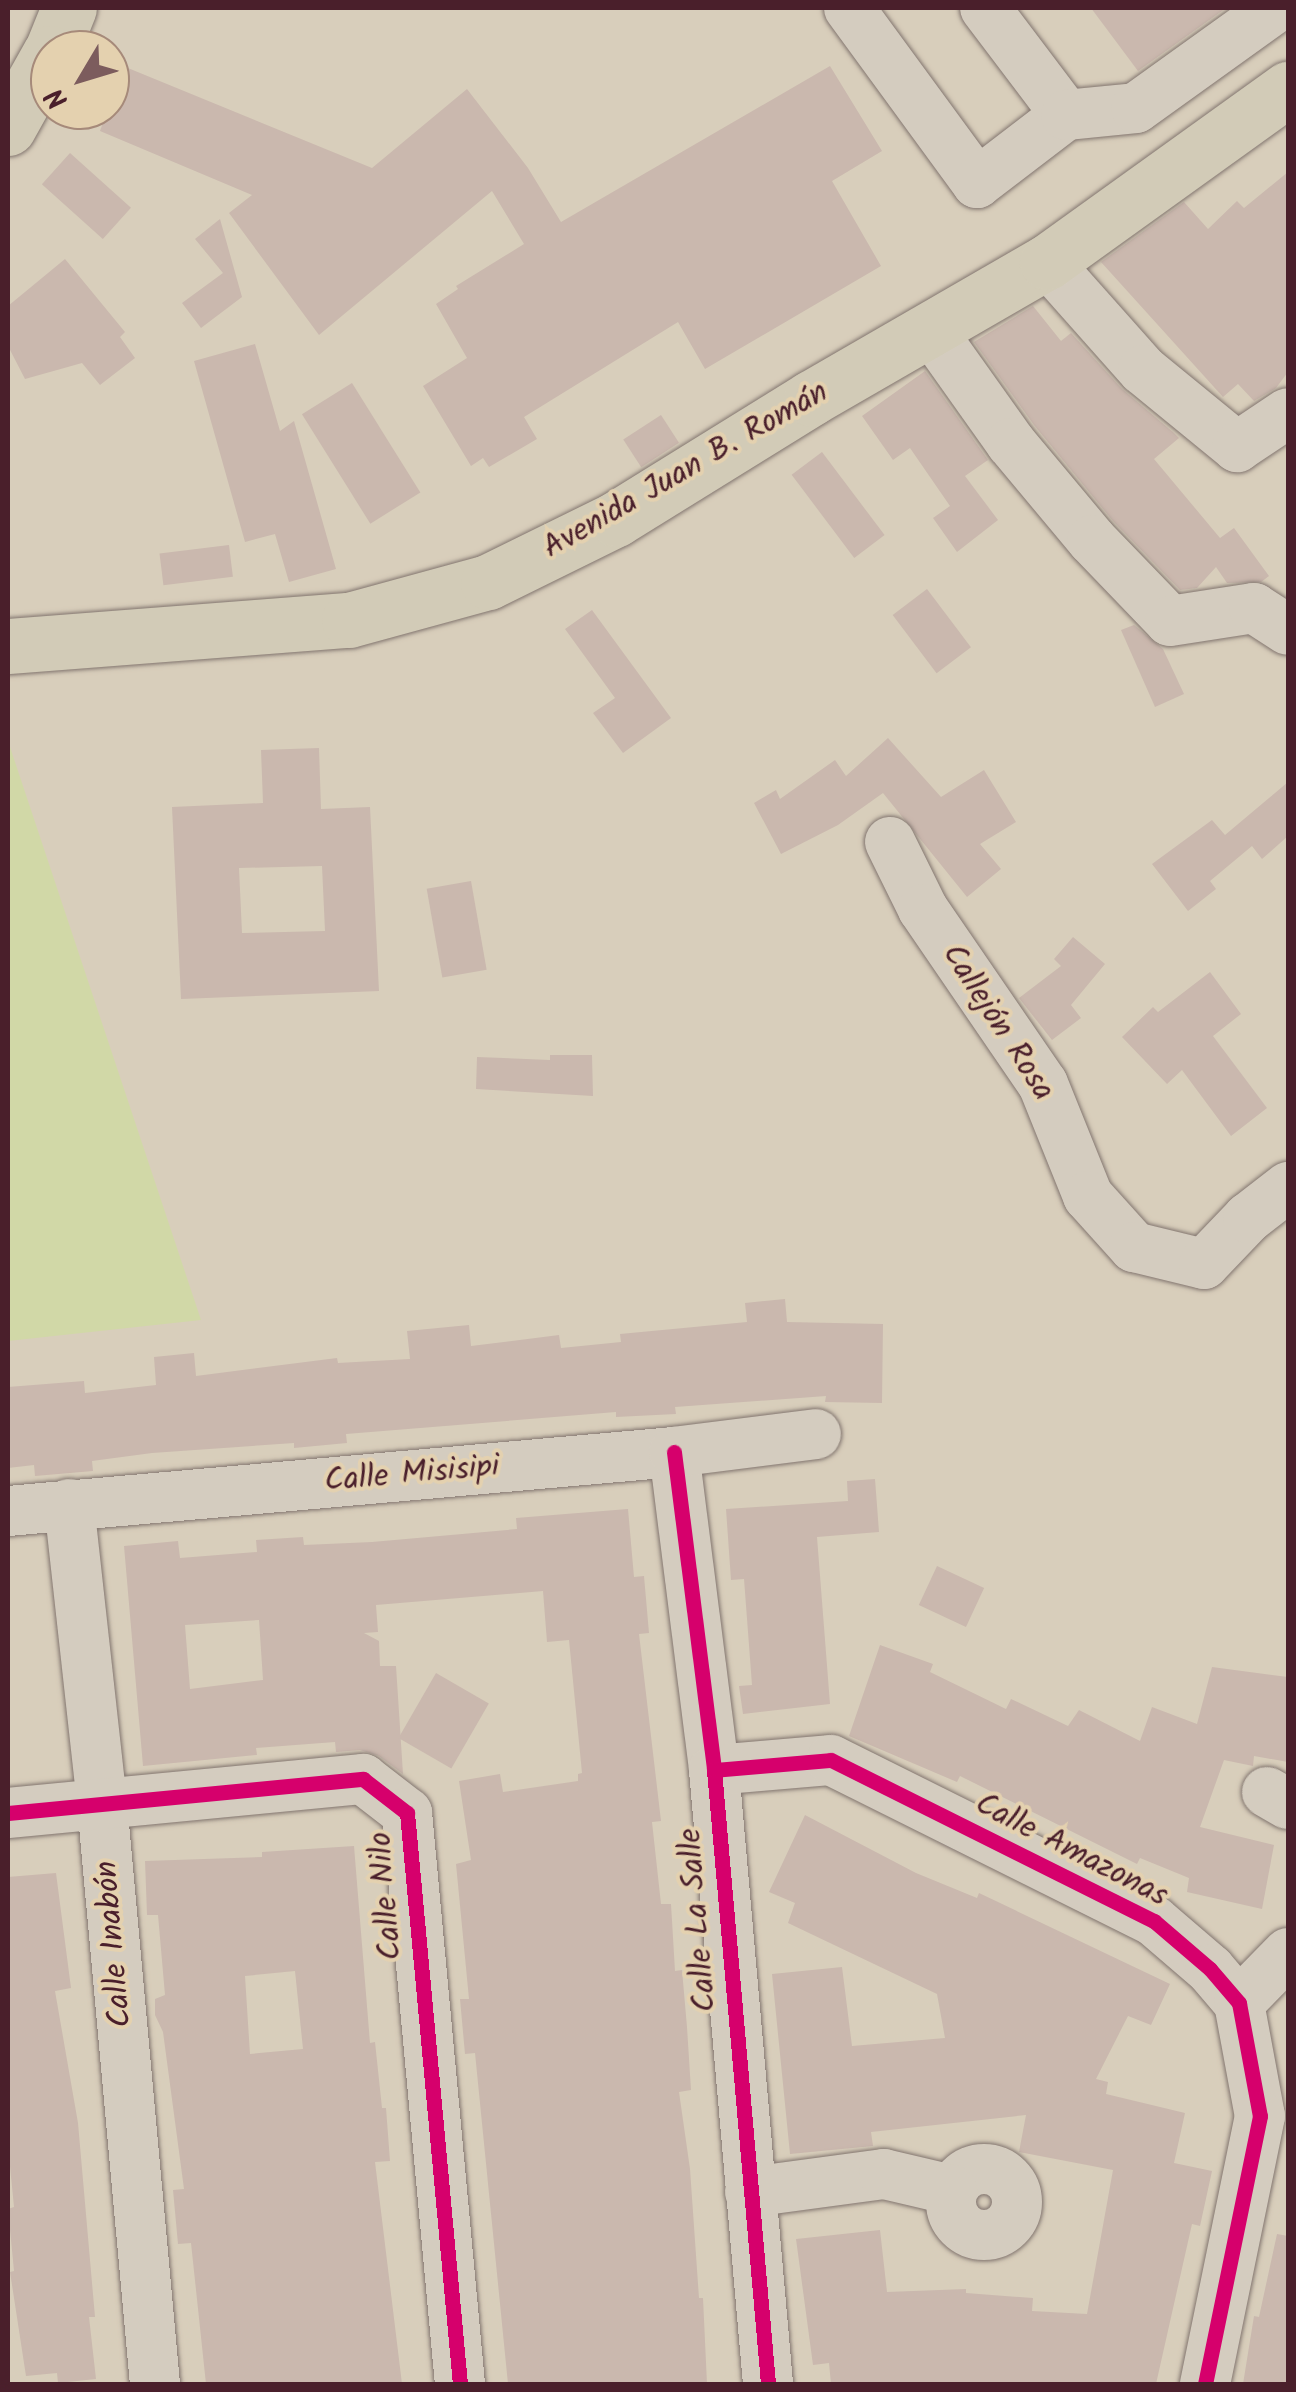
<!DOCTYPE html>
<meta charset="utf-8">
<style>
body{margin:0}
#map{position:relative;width:1296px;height:2392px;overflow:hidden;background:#d8cebb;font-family:Kalam,sans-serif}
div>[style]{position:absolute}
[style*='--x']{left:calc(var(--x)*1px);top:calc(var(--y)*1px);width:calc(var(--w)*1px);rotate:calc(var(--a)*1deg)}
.green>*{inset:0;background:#d1d8a7}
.building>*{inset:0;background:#cab8ae;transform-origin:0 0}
.roads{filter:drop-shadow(0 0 2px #82756f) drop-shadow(0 0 2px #82756f)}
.minor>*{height:50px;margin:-25px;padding:0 25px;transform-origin:25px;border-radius:25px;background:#d4ccbf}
.minor>.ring{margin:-25px;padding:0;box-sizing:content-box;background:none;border:50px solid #d4ccbf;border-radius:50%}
.major>*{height:55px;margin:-27.5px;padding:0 27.5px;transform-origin:27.5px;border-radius:27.5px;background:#d2cbb7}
.cycleway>*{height:15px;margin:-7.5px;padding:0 7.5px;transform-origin:7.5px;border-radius:7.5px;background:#d6006c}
span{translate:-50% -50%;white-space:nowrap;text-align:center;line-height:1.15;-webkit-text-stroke:8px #e4d1af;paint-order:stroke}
.street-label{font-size:32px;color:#4a1f2b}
.frame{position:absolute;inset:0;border:10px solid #4a1f2b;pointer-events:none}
.north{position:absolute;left:30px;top:30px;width:100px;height:100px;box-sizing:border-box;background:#e4d1af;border:2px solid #a68a7a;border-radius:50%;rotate:232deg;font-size:28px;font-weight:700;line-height:40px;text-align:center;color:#4a1f2b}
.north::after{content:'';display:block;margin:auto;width:35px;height:45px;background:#7c5c5d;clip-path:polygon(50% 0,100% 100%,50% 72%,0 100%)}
</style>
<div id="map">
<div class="green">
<i style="clip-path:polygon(8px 741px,201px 1320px,8px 1341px)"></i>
</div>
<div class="building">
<i style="clip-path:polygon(1091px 8px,1226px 8px,1138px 71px)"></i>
<i style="clip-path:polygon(123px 66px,372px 168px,467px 89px,528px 168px,561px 222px,830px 66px,882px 151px,832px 181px,881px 266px,705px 369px,678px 322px,524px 417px,537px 439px,489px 467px,483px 458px,471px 466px,423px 386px,467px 358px,436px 304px,458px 289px,456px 286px,524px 244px,492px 191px,319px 335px,229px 213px,252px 195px,100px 131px)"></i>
<i style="left:70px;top:153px;width:82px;height:42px;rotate:42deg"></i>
<i style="clip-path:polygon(1288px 172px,1288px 372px,1276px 388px,1254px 401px,1238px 384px,1223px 397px,1101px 262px,1184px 202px,1208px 229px,1237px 201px,1244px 208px)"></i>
<i style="clip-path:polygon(220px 219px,242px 297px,201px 328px,182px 303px,223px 273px,195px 239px)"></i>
<i style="clip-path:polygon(65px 259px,125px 332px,120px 337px,135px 358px,100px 385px,82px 363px,25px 379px,8px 346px,8px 306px)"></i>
<i style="clip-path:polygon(1033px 306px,1061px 341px,1071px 333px,1122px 389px,1174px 433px,1179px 438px,1154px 459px,1220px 538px,1234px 528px,1269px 576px,1261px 582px,1227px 583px,1216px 567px,1197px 588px,1180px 590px,1113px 521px,1034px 425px,974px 342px)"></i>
<i style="clip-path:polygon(255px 344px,280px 431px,294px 421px,336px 569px,289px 582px,275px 534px,245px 542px,194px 361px)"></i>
<i style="clip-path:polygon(925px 371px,988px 460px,965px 476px,998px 520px,957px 552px,933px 518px,950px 506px,910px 448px,893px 460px,862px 416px)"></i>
<i style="left:352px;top:383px;width:129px;height:59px;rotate:58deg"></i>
<i style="left:661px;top:415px;width:33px;height:45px;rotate:57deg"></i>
<i style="left:822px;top:452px;width:104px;height:38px;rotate:53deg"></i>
<i style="left:229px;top:545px;width:32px;height:70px;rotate:83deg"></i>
<i style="left:927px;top:589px;width:73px;height:43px;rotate:53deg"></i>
<i style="clip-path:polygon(592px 610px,671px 718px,623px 753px,593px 713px,615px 698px,565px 629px)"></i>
<i style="clip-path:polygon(1134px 625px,1163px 649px,1184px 694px,1155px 707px,1121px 630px)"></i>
<i style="clip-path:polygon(888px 738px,941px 797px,984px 770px,1016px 822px,980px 844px,1001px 869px,967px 897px,883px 793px,838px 825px,781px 854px,754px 803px,776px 790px,780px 799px,835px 760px,846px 776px)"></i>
<i style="clip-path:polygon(evenodd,319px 748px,321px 809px,370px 807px,379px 991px,181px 999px,172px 807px,263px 803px,261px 750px,319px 748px,322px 866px,325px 931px,242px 933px,239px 868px,322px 866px)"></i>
<i style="clip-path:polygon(1288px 782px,1288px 836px,1262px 859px,1252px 846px,1210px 881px,1216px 889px,1188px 911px,1152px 864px,1212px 820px,1225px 835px)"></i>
<i style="left:471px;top:881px;width:90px;height:45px;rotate:80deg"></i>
<i style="clip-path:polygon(1073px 937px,1105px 964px,1071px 1005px,1081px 1018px,1052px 1040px,1019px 998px,1061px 966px,1054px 959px)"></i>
<i style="clip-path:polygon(1210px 972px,1241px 1014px,1213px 1036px,1267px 1108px,1231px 1136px,1182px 1070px,1167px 1084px,1122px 1037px,1153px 1007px,1158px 1012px)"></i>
<i style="clip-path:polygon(550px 1055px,592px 1055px,593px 1096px,476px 1089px,477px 1057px,550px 1060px)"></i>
<i style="clip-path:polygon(785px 1299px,787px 1322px,883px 1324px,882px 1403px,825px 1402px,826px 1396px,675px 1407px,676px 1414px,616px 1417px,616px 1412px,346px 1434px,347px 1443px,294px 1448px,294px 1443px,152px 1453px,92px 1461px,93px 1471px,35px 1476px,34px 1465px,8px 1468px,8px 1387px,84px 1381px,85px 1393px,156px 1385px,154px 1357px,194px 1353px,196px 1376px,337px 1358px,338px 1363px,410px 1359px,407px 1331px,469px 1325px,471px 1346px,559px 1335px,561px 1348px,621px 1342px,620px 1334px,747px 1322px,745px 1303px)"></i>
<i style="clip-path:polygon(875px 1479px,879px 1532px,817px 1537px,830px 1704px,743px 1714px,739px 1686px,752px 1685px,744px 1579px,731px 1580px,726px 1509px,848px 1501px,847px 1481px)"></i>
<i style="clip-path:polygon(evenodd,628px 1509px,634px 1577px,644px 1576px,649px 1633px,639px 1634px,661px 1821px,652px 1822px,661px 1904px,671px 1904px,675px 1971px,682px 1970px,687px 2027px,691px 2090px,679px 2092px,690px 2169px,699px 2298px,703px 2298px,707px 2384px,508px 2384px,475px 2053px,465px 2054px,460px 1999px,469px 1999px,456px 1864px,471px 1860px,459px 1781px,500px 1774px,503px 1792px,578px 1781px,578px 1774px,582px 1773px,569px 1640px,547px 1642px,543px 1591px,376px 1605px,378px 1632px,364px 1633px,379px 1641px,380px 1666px,396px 1666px,403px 1774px,379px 1756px,360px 1750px,336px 1752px,335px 1742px,256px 1748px,257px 1755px,143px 1766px,124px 1546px,178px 1541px,180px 1558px,257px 1552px,256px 1540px,303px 1537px,304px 1545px,372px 1542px,517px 1529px,516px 1518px,628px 1509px,259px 1620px,263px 1680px,190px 1689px,185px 1625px,259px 1620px)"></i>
<i style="left:937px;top:1566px;width:52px;height:43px;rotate:25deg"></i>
<i style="clip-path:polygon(880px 1645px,933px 1664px,930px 1672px,1006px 1709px,1011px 1699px,1068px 1726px,1079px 1710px,1140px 1741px,1152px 1707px,1197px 1724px,1212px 1667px,1288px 1677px,1288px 1762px,1254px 1756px,1253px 1766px,1224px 1760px,1200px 1827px,1274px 1845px,1262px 1909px,1187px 1892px,1189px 1878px,1140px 1858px,1137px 1864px,960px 1776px,957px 1782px,849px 1736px)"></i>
<i style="left:436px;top:1673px;width:61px;height:75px;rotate:30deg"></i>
<i style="clip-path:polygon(805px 1815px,916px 1873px,977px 1898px,979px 1893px,1170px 1984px,1151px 2025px,1128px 2016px,1096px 2079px,1108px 2082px,1106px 2094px,1185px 2113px,1174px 2163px,1212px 2171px,1200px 2226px,1192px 2224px,1156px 2384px,831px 2384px,829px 2363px,813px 2365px,796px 2239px,880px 2230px,887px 2292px,966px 2289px,966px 2293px,1033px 2298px,1032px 2311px,1087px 2314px,1113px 2170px,1019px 2152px,1026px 2115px,871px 2132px,873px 2146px,790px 2154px,772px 1974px,842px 1967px,852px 2046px,945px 2038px,937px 1994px,788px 1923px,795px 1903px,769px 1892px)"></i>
<i style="clip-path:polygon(evenodd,354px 1846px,370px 2043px,375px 2042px,382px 2108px,386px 2108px,390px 2161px,375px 2162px,402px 2384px,206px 2384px,191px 2243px,178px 2244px,173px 2190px,184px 2189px,163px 2032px,155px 2015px,155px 1999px,165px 1995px,158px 1915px,147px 1915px,145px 1861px,262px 1857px,262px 1852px,354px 1846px,295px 1971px,303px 2049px,250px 2054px,245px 1976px,295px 1971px)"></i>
<i style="clip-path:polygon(56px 1873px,71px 1988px,55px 1991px,78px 2123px,95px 2317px,89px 2317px,96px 2379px,58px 2383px,57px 2373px,26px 2376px,10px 2272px,14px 2271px,8px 2209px,14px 2207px,8px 2146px,8px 1877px)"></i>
<i style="clip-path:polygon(1277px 2234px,1288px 2236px,1288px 2384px,1243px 2384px,1254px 2316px,1259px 2317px)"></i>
</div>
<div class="roads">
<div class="minor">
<i style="--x:849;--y:8;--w:217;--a:53.8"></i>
<i style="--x:977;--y:183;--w:112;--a:-37.4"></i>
<i style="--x:1066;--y:115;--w:134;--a:-127.1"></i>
<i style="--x:1066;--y:115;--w:70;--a:-5.7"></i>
<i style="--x:1136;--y:108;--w:171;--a:-35.7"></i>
<i style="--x:1047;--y:262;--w:144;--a:48.4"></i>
<i style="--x:1143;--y:370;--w:122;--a:39.3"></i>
<i style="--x:1237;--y:447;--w:61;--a:-33.7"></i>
<i style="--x:930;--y:329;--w:140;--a:54.6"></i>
<i style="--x:1011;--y:443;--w:126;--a:50.1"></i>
<i style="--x:1092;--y:540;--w:112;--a:46.1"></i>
<i style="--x:1170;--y:621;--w:85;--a:-8.8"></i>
<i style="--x:1254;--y:608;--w:40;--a:32.9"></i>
<i style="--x:890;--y:842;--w:75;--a:63.8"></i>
<i style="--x:923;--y:909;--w:212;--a:55.6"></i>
<i style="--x:1043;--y:1084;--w:121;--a:68.1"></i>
<i style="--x:1088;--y:1196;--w:69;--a:48"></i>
<i style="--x:1134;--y:1247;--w:72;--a:13.7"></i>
<i style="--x:1204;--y:1264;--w:64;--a:-46.3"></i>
<i style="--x:1248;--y:1218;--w:51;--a:-37.8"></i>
<i style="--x:674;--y:1452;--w:321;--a:82.8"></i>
<i style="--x:714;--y:1770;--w:616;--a:84.97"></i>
<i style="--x:69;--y:1504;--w:301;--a:83.7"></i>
<i style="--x:102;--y:1803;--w:583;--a:84.79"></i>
<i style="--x:8;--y:1511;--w:669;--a:-5.06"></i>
<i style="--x:674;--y:1452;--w:143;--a:-7.2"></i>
<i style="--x:714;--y:1770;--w:117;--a:-4.9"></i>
<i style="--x:831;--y:1760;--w:361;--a:26.5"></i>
<i style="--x:1154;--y:1921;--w:74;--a:40.6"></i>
<i style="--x:1210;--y:1969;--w:45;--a:49.5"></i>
<i style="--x:1239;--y:2003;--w:115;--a:79.5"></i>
<i style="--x:1260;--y:2116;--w:274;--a:101.6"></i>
<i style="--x:1267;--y:1792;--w:24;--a:30"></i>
<i style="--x:8;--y:1813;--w:357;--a:-5.5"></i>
<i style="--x:363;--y:1779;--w:56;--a:37.7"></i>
<i style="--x:407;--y:1813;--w:573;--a:84.7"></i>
<i style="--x:1239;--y:2003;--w:70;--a:-45.6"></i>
<i class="ring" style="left:951px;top:2169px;width:16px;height:16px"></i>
<i style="--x:750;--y:2192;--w:135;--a:-7.7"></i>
<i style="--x:884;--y:2174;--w:70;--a:13.2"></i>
</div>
<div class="major">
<i style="--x:52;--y:50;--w:45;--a:-68"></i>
<i style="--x:8;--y:128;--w:86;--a:-60.8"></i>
<i style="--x:8;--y:646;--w:342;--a:-4.4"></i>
<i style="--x:349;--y:620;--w:144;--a:-15.3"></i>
<i style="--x:488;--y:582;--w:143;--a:-26.2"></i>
<i style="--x:616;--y:519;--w:229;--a:-31.8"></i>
<i style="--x:811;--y:398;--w:272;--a:-30"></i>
<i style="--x:1047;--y:262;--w:297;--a:-35.7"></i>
</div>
</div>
<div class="cycleway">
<i style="--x:674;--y:1452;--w:321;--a:82.8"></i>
<i style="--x:714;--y:1770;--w:616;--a:84.97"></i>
<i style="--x:714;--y:1770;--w:117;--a:-4.9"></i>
<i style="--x:831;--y:1760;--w:361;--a:26.5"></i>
<i style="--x:1154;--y:1921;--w:74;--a:40.6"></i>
<i style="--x:1210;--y:1969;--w:45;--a:49.5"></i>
<i style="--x:1239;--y:2003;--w:115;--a:79.5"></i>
<i style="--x:1260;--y:2116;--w:274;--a:101.6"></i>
<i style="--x:8;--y:1813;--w:357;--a:-5.5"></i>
<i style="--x:363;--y:1779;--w:56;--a:37.7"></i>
<i style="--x:407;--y:1813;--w:573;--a:84.7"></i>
</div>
<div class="street-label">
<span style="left:686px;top:471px;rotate:-30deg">Avenida Juan B. Román</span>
<span style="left:997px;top:1023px;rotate:57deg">Callejón Rosa</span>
<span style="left:412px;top:1475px;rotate:-5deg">Calle Misisipi</span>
<span style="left:1071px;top:1851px;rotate:27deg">Calle Amazonas</span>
<span style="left:387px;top:1896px;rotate:-95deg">Calle Nilo</span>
<span style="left:699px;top:1920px;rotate:-95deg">Calle La Salle</span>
<span style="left:115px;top:1944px;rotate:-95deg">Calle Inabón</span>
</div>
<div class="frame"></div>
<div class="north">N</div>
</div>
